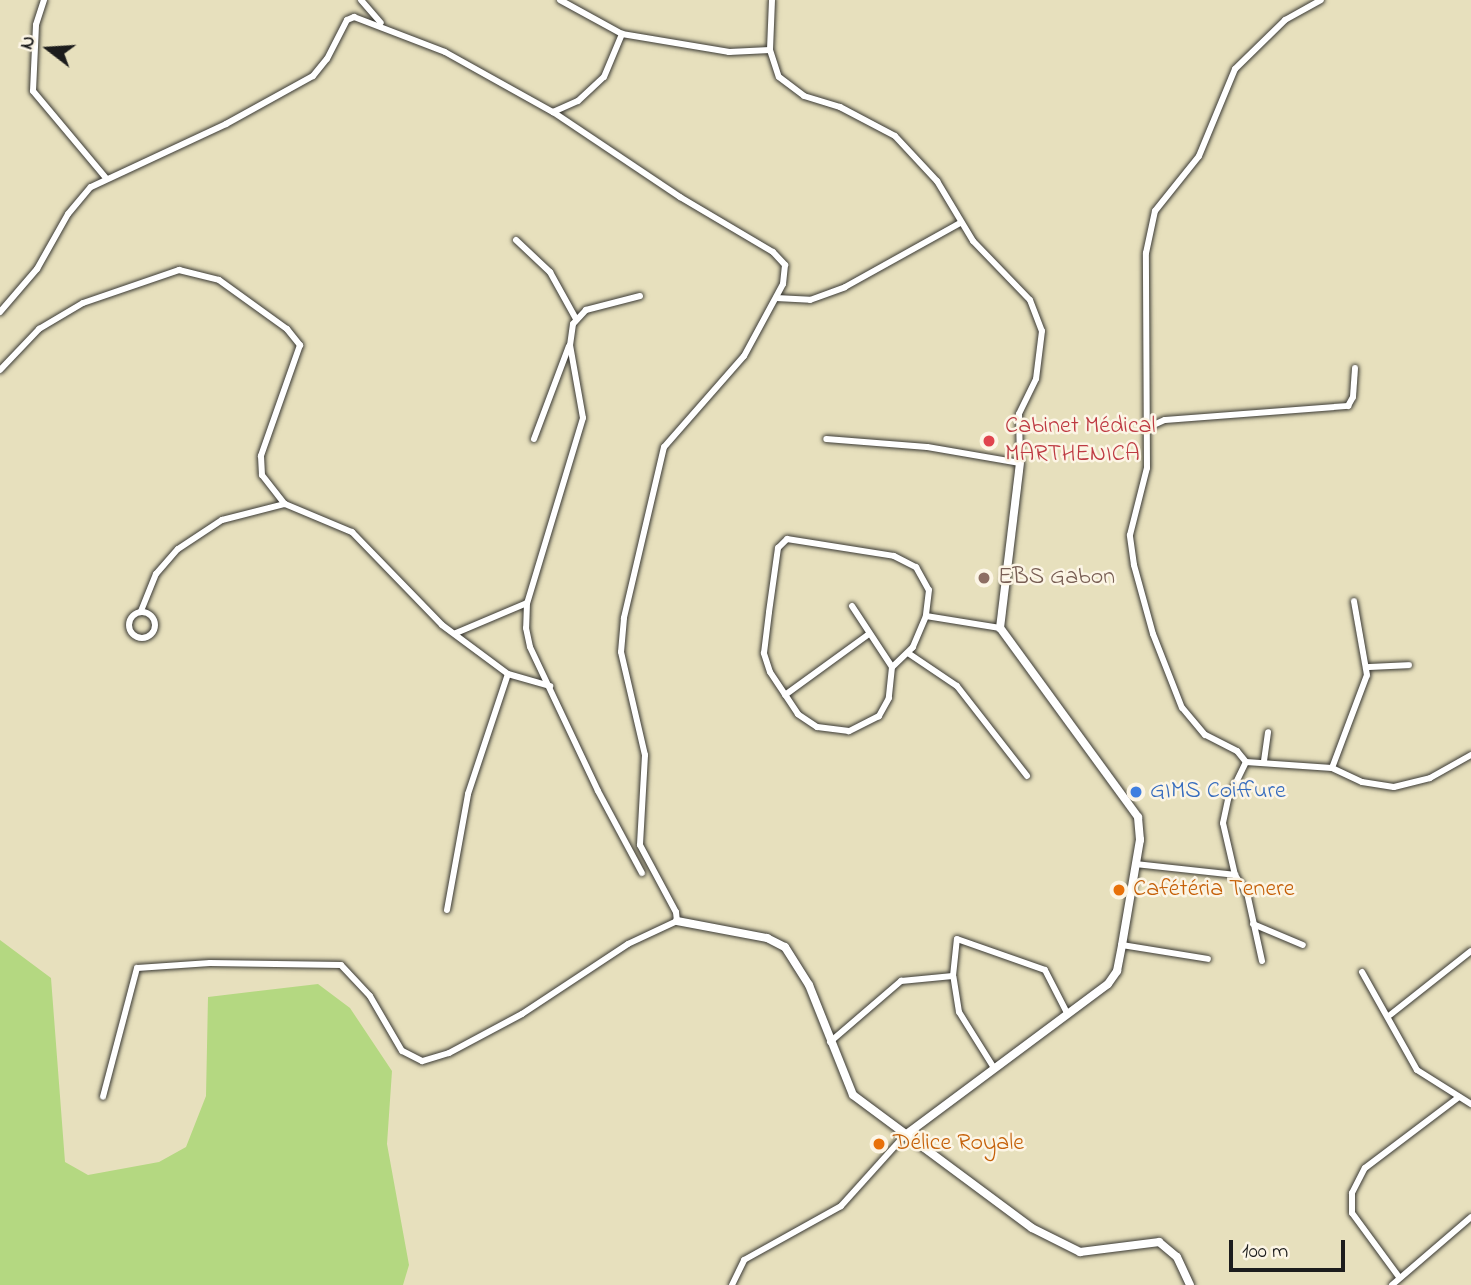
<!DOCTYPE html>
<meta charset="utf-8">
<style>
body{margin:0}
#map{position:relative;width:1471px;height:1285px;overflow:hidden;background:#e7e0bd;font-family:"Indie Flower",sans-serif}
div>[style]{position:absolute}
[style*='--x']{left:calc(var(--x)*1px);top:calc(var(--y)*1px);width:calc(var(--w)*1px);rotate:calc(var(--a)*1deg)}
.green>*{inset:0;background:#b4d881}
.roads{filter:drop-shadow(0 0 2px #3a3934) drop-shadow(0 0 2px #3a3934)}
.minor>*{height:6px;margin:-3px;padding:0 3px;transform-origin:3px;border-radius:3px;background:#fff}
.minor>.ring{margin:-3px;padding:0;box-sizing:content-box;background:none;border:6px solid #fff;border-radius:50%}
.tertiary>*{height:8px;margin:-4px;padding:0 4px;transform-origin:4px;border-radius:4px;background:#fff}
.dots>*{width:19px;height:19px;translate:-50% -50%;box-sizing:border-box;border:4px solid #fcf5e5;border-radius:50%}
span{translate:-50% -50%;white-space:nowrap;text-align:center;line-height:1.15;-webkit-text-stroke:5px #fcf5e5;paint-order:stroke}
.health-label{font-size:24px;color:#be3a42}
.left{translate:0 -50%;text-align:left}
.education-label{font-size:24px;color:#785e54}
.shop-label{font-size:24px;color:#366cbe}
.food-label{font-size:24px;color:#c56008}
.north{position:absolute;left:14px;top:14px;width:70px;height:70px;-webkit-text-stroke:5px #fcf5e5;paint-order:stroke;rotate:287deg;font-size:19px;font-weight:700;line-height:28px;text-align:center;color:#1c1c1c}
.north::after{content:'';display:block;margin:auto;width:24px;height:32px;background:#1c1c1c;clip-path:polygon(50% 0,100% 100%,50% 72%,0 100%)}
.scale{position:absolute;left:1229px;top:1240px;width:116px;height:32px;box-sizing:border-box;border:4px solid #1c1c1c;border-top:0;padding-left:9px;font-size:21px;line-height:24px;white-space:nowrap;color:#1c1c1c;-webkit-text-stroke:5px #fcf5e5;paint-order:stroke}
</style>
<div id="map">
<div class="green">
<i style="clip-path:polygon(0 940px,51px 978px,65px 1162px,88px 1175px,159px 1162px,186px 1147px,206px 1096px,208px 997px,318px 984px,350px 1008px,392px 1071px,387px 1144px,409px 1265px,403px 1285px,0 1285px)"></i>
</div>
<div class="roads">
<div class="minor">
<i style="--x:44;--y:0;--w:26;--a:108"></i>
<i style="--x:36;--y:25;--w:66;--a:92.6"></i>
<i style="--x:33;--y:91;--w:114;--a:50"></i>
<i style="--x:361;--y:0;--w:30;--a:49"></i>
<i style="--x:560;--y:0;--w:71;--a:28.7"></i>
<i style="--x:622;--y:34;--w:109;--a:9.5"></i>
<i style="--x:729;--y:52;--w:41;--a:-2.8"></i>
<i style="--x:772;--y:0;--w:50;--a:92.3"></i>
<i style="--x:770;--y:50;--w:28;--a:72"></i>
<i style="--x:779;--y:77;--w:31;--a:37"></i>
<i style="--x:804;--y:96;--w:38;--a:17"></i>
<i style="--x:840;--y:107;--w:62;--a:27.8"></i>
<i style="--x:895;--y:136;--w:62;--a:47"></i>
<i style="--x:937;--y:181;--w:70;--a:59"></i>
<i style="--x:973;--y:241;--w:82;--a:46"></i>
<i style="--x:1030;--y:300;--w:33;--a:69"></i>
<i style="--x:1042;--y:331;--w:48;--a:97.1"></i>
<i style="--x:1036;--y:379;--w:39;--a:116"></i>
<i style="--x:1019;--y:414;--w:49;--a:88.8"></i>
<i style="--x:1020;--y:463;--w:94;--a:-170.2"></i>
<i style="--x:927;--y:447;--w:101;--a:-175.5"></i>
<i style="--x:553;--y:112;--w:27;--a:-24"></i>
<i style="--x:578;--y:101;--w:35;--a:-43"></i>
<i style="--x:604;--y:77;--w:47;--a:-67.3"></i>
<i style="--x:516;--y:240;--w:47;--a:43.3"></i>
<i style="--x:550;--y:272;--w:54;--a:61"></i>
<i style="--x:640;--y:296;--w:56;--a:165.5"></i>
<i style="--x:586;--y:310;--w:19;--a:133"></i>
<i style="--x:573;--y:324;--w:21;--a:98"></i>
<i style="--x:570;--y:345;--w:74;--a:79.9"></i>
<i style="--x:583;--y:418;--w:193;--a:106.8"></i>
<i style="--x:527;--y:603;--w:25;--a:92"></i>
<i style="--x:526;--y:628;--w:19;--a:78"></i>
<i style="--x:530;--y:647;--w:159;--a:64.7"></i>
<i style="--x:598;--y:791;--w:93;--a:61.8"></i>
<i style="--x:776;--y:298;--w:34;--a:3"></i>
<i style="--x:810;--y:300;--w:37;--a:-20"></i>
<i style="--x:845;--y:287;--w:132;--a:-29.1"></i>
<i style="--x:0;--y:312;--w:57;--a:-49.3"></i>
<i style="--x:37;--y:269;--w:63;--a:-60.6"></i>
<i style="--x:68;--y:214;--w:35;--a:-50"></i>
<i style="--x:91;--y:187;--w:149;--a:-25"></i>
<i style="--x:226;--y:124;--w:99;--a:-28.9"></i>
<i style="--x:313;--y:76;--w:22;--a:-51"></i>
<i style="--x:327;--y:59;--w:44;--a:-62.9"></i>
<i style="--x:347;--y:20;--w:8;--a:-23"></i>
<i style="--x:354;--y:17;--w:97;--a:21"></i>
<i style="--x:445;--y:52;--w:124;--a:29.1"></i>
<i style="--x:553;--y:112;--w:153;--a:33.8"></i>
<i style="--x:680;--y:197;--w:108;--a:30.6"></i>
<i style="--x:773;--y:252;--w:18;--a:47"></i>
<i style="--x:785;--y:265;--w:19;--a:96"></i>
<i style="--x:783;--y:284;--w:82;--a:118.4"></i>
<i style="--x:744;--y:356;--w:121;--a:131.3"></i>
<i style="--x:664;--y:447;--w:176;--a:103.2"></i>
<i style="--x:624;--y:618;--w:34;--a:95"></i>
<i style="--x:621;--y:652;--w:106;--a:76.9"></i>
<i style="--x:645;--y:755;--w:90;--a:93.2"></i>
<i style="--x:640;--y:845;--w:76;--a:61.8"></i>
<i style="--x:676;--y:912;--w:9;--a:84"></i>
<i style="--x:677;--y:921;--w:54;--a:154.9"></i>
<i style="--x:628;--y:944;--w:127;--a:146.6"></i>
<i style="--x:522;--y:1014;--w:83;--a:151.9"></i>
<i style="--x:449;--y:1053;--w:28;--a:163"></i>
<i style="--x:422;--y:1061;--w:22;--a:-153"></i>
<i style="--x:402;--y:1051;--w:64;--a:-120.2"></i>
<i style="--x:370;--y:996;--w:42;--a:-133.1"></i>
<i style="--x:341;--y:965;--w:131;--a:-179.1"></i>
<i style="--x:210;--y:963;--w:73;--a:176.1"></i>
<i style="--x:137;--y:968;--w:133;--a:104.8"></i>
<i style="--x:0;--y:370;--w:57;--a:-46.4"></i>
<i style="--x:39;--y:329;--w:51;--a:-30.6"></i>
<i style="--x:83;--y:303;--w:102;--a:-19"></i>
<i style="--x:179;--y:270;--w:41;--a:14"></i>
<i style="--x:219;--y:280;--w:84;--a:35.8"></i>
<i style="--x:287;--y:329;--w:21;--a:51"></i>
<i style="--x:300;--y:345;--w:118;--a:109.4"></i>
<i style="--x:261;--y:456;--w:19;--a:87"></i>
<i style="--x:262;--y:475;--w:37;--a:52"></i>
<i style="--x:1149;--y:427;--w:17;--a:-24"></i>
<i style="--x:1165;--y:420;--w:184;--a:-4.4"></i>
<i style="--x:1348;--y:406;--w:10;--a:-61"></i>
<i style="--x:1353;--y:397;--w:29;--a:-86"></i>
<i style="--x:534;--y:439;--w:99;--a:-69.4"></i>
<i style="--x:852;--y:606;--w:73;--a:56.7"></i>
<i style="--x:892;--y:667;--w:31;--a:96"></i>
<i style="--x:889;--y:698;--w:21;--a:119"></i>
<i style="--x:879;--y:716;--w:34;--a:153"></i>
<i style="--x:849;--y:731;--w:32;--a:-173"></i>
<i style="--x:817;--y:727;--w:23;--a:-146"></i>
<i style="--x:798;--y:714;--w:50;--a:-123.7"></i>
<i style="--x:770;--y:672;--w:20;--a:-108"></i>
<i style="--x:764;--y:653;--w:41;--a:-83"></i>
<i style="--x:769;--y:612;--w:65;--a:-82"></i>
<i style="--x:778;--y:548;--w:13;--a:-45"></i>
<i style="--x:787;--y:539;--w:108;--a:9"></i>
<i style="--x:894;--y:556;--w:25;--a:27"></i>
<i style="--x:916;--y:567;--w:26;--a:61"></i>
<i style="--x:929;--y:590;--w:26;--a:97"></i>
<i style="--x:926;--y:616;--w:34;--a:113"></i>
<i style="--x:913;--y:647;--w:29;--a:136"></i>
<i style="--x:141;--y:611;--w:40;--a:-68"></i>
<i style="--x:156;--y:574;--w:33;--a:-49"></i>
<i style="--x:178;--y:549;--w:53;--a:-33.4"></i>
<i style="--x:222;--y:520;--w:65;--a:-14.3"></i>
<i style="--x:285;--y:504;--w:73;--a:22.7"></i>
<i style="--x:352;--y:532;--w:129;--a:45.9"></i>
<i style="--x:442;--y:625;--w:82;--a:36.6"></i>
<i style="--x:508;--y:674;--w:44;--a:15.9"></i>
<i class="ring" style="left:129px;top:612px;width:20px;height:20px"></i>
<i style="--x:926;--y:616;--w:75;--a:9.2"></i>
<i style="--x:456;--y:633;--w:77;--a:-22.9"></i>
<i style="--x:908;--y:653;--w:59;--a:34"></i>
<i style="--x:957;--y:686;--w:114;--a:52.1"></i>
<i style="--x:1367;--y:667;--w:42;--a:-2.7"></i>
<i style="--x:785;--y:695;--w:104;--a:-36"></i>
<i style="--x:1264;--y:761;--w:29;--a:-82"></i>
<i style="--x:1246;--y:762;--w:86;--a:4"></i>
<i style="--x:1332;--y:768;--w:33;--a:25"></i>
<i style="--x:1362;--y:782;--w:32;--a:9"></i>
<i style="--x:1394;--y:787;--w:37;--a:-14"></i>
<i style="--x:1430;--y:778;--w:47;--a:-29.3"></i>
<i style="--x:1332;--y:768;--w:99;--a:-69.4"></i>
<i style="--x:1367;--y:675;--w:75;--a:-100"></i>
<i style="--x:1136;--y:864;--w:100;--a:6.3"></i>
<i style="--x:447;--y:910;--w:118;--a:-79.7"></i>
<i style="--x:468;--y:794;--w:126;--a:-71.6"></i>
<i style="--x:1253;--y:924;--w:54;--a:22.8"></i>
<i style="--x:1122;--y:945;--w:87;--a:9.2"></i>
<i style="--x:1262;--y:961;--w:70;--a:-102.4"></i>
<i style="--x:1247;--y:893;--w:22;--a:-124"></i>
<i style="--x:1235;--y:875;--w:53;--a:-103"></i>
<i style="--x:1223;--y:823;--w:25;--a:-78"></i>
<i style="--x:1228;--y:799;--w:41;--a:-64.1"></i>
<i style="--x:1246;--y:762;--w:14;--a:-129"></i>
<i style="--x:1237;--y:751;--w:36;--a:-153"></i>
<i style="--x:1205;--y:735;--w:35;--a:-130"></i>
<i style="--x:1182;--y:708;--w:79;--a:-111.4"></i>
<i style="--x:1153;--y:634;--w:72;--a:-105.4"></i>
<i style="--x:1134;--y:565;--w:30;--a:-98"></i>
<i style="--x:1130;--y:535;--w:69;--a:-75.8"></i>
<i style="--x:1147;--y:468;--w:215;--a:-90.3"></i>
<i style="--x:1146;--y:253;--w:43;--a:-77.9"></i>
<i style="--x:1155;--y:211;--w:70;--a:-51.3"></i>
<i style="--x:1199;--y:156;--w:94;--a:-67.5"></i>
<i style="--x:1235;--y:69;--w:70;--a:-44.4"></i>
<i style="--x:1285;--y:20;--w:41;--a:-29.1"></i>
<i style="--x:1362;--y:972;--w:112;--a:60.7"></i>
<i style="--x:1417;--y:1070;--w:64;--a:32.2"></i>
<i style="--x:1390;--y:1015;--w:103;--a:-38.3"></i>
<i style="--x:830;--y:1042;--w:94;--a:-40.7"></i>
<i style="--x:901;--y:981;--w:52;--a:-5.5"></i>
<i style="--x:994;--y:1068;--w:66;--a:-122"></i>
<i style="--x:959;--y:1012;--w:36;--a:-99"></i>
<i style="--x:953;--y:976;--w:37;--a:-84"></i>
<i style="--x:957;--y:939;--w:93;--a:19.4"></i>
<i style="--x:1045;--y:970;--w:48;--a:62.9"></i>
<i style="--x:1399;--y:1277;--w:79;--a:-126.3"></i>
<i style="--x:1352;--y:1213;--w:20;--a:-90"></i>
<i style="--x:1352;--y:1193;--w:28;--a:-63"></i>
<i style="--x:1365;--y:1168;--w:118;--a:-37.1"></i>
<i style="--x:732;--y:1285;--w:28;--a:-64"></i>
<i style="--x:744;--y:1260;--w:111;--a:-29.1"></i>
<i style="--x:841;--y:1206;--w:94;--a:-48"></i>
<i style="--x:1392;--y:1285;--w:104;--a:-40.7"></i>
</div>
<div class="tertiary">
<i style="--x:677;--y:921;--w:92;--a:10.7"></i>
<i style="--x:767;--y:938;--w:20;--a:27"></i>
<i style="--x:785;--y:947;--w:45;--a:57.7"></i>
<i style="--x:809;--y:985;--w:118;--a:68.2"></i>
<i style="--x:853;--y:1095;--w:223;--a:36.6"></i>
<i style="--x:1032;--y:1228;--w:54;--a:26.6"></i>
<i style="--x:1080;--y:1252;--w:80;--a:-7.2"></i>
<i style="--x:1159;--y:1242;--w:23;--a:40"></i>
<i style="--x:1177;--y:1257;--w:31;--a:65"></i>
<i style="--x:904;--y:1136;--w:254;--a:-36.7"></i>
<i style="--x:1108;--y:984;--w:16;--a:-55"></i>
<i style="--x:1117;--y:971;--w:26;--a:-79"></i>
<i style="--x:1122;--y:945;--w:107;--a:-80.3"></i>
<i style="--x:1140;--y:840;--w:23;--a:-95"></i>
<i style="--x:1138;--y:817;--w:234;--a:-126.1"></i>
<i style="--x:1000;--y:628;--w:166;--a:-83.1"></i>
</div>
</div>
<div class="dots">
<i style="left:989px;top:441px;background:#e0444e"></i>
<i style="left:984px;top:578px;background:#8d6e63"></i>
<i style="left:1136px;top:792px;background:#3f7fe0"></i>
<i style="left:1119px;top:890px;background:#e8710a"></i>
<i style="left:879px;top:1144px;background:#e8710a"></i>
</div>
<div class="health-label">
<span class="left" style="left:1005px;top:441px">Cabinet Médical<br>MARTHENICA</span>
</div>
<div class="education-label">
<span class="left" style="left:998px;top:578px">EBS Gabon</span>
</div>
<div class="shop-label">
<span class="left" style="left:1150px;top:792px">GIMS Coiffure</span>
</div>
<div class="food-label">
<span class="left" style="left:1133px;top:890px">Cafétéria Tenere</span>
<span class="left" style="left:893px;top:1144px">Délice Royale</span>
</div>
<div class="north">N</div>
<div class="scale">100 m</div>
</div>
